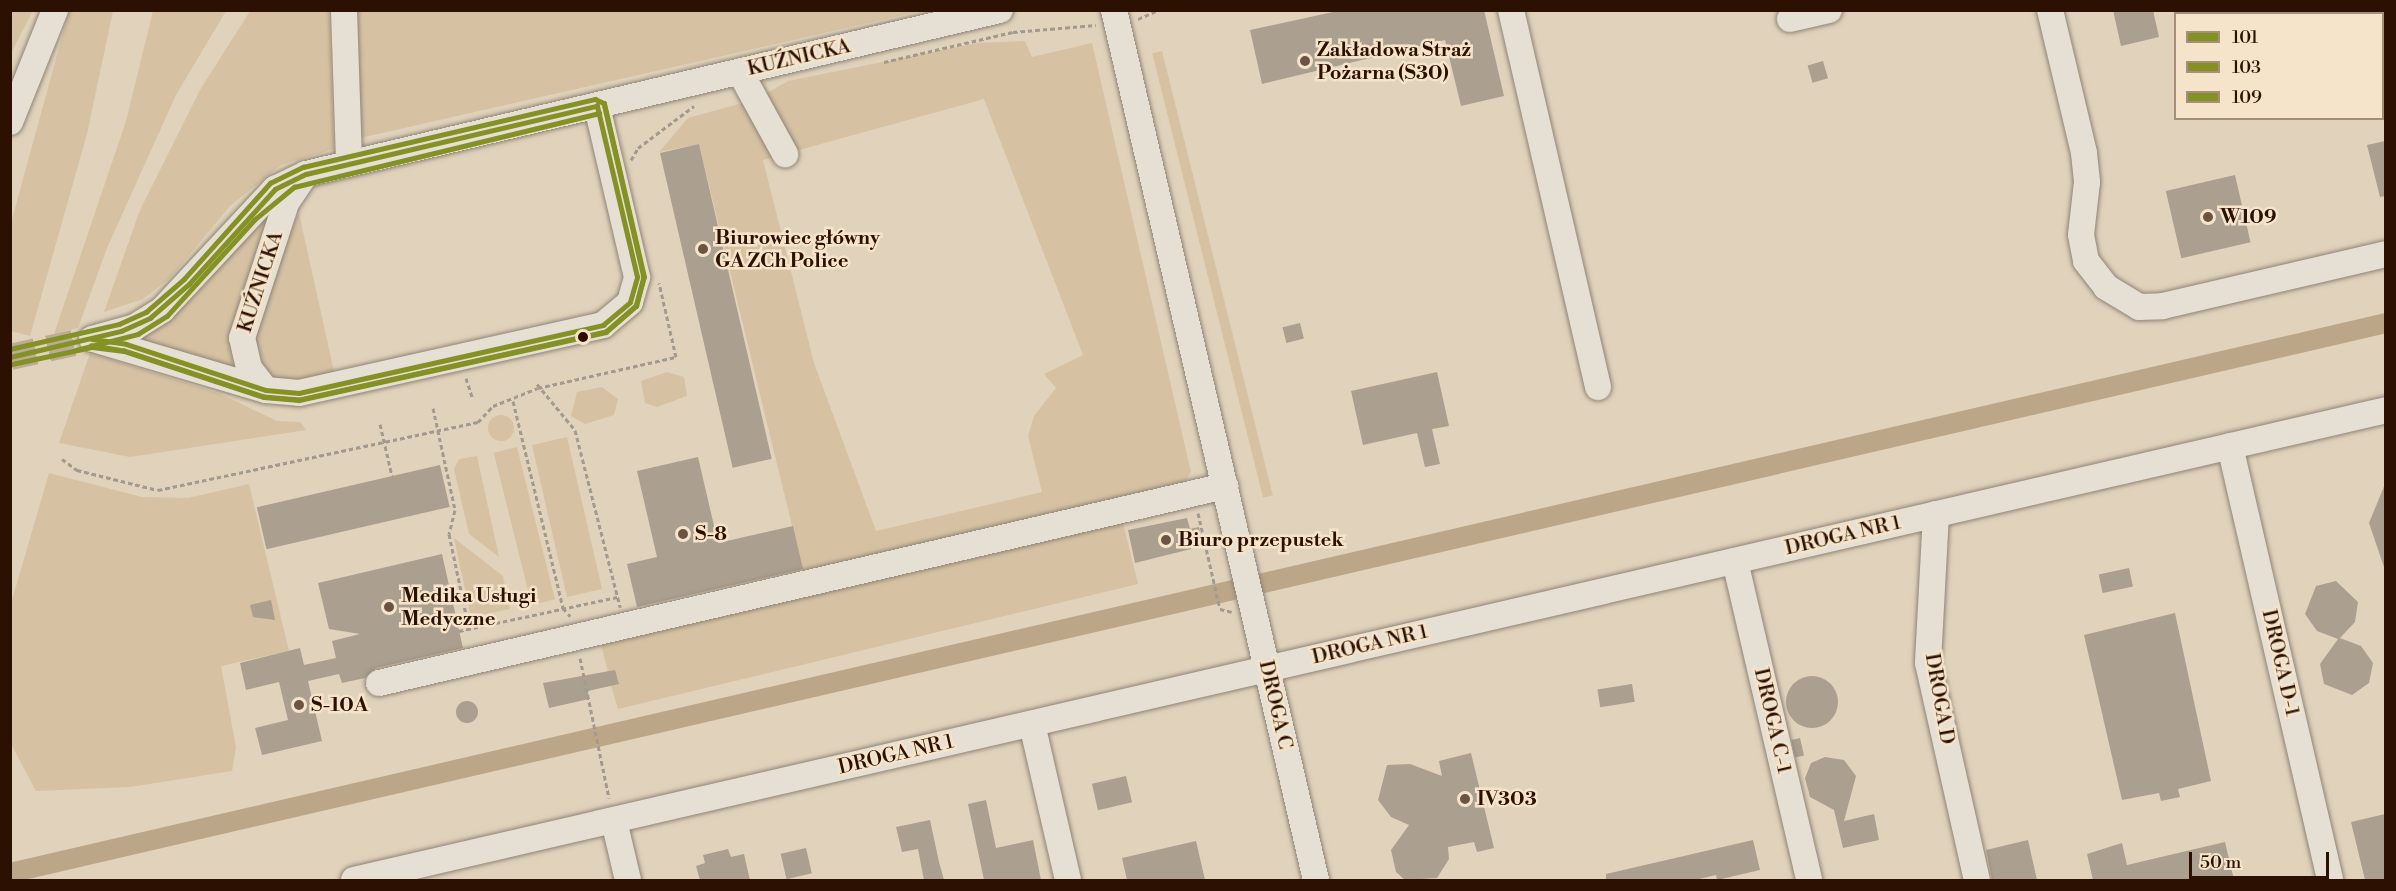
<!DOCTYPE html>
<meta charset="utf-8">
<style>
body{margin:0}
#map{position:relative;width:2396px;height:891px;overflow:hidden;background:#e0d2bb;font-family:"Libre Bodoni",serif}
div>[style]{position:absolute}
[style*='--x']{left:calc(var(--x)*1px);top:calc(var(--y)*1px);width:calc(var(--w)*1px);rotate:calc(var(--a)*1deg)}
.green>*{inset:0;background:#d6c2a3;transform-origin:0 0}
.round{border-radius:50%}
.canal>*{height:20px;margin:-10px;padding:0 10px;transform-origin:10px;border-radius:10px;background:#bca688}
.building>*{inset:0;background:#ab9f90;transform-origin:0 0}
.minor-tunnel>*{height:26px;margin-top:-13px;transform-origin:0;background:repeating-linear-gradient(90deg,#bcab96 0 26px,transparent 0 39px)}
.path>*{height:3px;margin-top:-1.5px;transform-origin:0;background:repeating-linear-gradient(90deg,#a2998f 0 4.5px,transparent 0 7.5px)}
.roads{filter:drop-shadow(0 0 2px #8f8475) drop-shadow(0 0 2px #8f8475)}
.minor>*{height:26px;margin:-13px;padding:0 13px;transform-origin:13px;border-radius:13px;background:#e6dfd3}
.bus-1>*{height:4.5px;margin:-2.25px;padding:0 2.25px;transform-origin:2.25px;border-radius:2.25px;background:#849225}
.bus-2>*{height:4.5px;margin:-2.25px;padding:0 2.25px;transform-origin:2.25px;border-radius:2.25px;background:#849225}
.bus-3>*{height:4.5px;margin:-2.25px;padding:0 2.25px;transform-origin:2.25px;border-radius:2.25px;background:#849225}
.dots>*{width:16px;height:16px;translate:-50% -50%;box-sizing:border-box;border:3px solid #f5e4c9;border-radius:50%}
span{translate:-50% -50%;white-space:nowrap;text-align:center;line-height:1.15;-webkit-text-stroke:5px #f5e4c9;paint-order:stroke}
.poi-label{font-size:20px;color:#2c1002;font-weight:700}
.left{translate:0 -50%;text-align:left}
.street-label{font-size:20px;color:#2c1002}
.frame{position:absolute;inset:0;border:12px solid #2c1002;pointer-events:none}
.legend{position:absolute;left:2174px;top:12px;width:210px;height:108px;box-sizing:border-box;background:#f5e4c9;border:2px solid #a58f79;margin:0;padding:8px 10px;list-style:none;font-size:18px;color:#2c1002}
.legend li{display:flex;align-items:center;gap:12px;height:30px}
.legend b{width:30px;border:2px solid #a58f79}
.scale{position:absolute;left:2189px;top:852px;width:140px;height:27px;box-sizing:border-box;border:3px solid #2c1002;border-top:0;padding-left:8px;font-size:18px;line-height:21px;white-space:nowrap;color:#2c1002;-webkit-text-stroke:4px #f5e4c9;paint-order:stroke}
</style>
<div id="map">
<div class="green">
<i style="clip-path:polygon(11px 10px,33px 11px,11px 53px,10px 11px)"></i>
<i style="clip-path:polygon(69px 11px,113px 11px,87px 134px,30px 336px,11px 331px,11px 223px)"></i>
<i style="clip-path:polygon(153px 11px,226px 11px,176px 95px,107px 248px,78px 328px,54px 334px,126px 121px)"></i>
<i style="clip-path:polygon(250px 11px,329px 11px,334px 149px,281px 165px,230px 206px,170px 278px,143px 299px,104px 312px,140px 210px,200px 90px)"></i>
<i style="clip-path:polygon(353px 11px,921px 11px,356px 139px)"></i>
<i style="clip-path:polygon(evenodd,1025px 41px,1032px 57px,1092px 43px,1191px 472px,1175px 498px,1120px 511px,1138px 584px,618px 709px,611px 686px,618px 680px,608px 672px,598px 632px,806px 583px,699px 144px,659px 152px,688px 118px,757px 99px,788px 81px,977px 43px,1025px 41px,984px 99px,1083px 355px,1044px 374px,1056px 388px,1034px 416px,1028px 436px,1042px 492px,876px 531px,814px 363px,763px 160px,984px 99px)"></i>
<i style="left:1162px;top:51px;width:458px;height:10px;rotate:76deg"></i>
<i style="clip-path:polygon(279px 196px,230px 340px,233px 369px,133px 338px)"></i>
<i style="clip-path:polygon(299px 213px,335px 376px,282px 384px,268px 379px,257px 366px,252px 327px,283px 235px)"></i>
<i style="clip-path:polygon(90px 353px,221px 394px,277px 421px,300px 422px,306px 430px,130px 457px,59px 443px)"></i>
<i style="clip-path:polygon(667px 372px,684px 377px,687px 396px,657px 407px,645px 403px,641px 381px)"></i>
<i style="clip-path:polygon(602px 387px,618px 399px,614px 415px,585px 424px,571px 416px,577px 392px)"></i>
<i class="round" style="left:488px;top:415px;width:26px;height:26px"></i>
<i style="left:567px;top:437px;width:156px;height:36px;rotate:77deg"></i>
<i style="left:517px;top:447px;width:157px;height:24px;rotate:76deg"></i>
<i style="clip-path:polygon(477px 456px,499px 557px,469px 534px,454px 469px,459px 459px)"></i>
<i style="clip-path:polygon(49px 473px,142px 497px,188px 498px,249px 484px,289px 651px,221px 666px,236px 747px,232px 771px,130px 787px,36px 791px,11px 744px,10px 607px)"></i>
<i style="clip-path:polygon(454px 538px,503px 576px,510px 609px,471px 617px)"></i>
</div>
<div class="canal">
<i style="--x:10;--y:873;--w:2439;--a:-13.03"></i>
</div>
<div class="building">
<i style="clip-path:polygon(1342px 10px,1484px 10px,1504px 96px,1461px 106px,1445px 40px,1262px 84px,1250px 30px)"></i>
<i style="clip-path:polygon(2113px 10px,2153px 10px,2159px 37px,2121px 46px)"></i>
<i style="left:1823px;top:61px;width:18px;height:16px;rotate:74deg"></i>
<i style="clip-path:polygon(2385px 141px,2385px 196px,2380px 197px,2367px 145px)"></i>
<i style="left:699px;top:144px;width:323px;height:40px;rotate:77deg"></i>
<i style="left:2235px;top:175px;width:69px;height:71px;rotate:77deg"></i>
<i style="left:1300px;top:323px;width:16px;height:18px;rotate:76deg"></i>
<i style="clip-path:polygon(1437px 372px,1449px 426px,1432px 429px,1440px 464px,1425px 467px,1417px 433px,1363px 445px,1351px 391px)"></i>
<i style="clip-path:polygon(698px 457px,718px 543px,793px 526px,803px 569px,637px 607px,627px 564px,657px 557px,637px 471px)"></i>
<i style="left:440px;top:465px;width:43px;height:188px;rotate:77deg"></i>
<i style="clip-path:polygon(2385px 484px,2385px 570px,2369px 523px)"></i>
<i style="clip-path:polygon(1187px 518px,1190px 529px,1199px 527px,1203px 546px,1135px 563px,1128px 530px)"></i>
<i style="clip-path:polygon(442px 554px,463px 648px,376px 668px,365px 678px,342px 683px,339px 674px,308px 681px,322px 741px,262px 755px,255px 728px,288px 720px,279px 682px,246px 690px,240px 663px,300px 648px,304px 665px,336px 658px,332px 641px,360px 634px,329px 629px,318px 583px)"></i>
<i style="left:2129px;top:568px;width:19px;height:31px;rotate:78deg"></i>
<i style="clip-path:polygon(2336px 581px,2358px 602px,2355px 622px,2340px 638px,2361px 646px,2373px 663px,2369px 683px,2352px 695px,2324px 684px,2320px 664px,2338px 639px,2317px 631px,2305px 614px,2316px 586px)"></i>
<i style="clip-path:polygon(271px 600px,275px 620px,253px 617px,250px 605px)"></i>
<i style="clip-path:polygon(2175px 613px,2211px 781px,2178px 789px,2180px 797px,2161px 801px,2159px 793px,2122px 800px,2084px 635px)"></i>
<i style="clip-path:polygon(615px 670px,619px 684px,588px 691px,589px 699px,549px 708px,543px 683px)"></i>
<i class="round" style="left:1786px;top:676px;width:52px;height:52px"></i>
<i style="left:1632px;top:684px;width:18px;height:35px;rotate:81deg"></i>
<i class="round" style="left:456px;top:701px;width:22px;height:22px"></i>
<i style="left:1800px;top:738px;width:18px;height:9px;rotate:77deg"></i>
<i style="clip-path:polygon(1471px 753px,1494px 848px,1477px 852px,1474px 842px,1448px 847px,1449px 859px,1437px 878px,1405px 880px,1396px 872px,1391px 850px,1409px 825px,1391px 817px,1378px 800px,1387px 765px,1410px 764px,1442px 776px,1439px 761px)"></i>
<i style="clip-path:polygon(1825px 757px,1844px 760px,1856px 776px,1844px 821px,1874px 814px,1879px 840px,1843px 848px,1834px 810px,1810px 797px,1805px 778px,1811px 763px)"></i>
<i style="left:1126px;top:776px;width:27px;height:35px;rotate:77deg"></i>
<i style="clip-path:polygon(986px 800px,996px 848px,1033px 840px,1041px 880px,984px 880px,968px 804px)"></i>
<i style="clip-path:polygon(2385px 814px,2385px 880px,2365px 880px,2351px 822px)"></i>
<i style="clip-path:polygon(930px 820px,939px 862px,944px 880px,924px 880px,918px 849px,902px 852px,896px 827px)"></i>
<i style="clip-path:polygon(1753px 840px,1760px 870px,1717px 880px,1716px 875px,1695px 880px,1606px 880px,1606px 874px)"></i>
<i style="clip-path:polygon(2028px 840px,2037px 880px,1992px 880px,1986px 850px)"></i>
<i style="clip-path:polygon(1196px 841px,1205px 880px,1127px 880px,1122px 858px)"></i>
<i style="clip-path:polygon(2225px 842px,2234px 880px,2093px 880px,2087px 854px,2122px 843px,2127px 865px)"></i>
<i style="left:806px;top:848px;width:26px;height:26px;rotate:77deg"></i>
<i style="clip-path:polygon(728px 849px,731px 857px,744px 854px,750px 880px,700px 880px,696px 866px,705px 863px,703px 855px)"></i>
</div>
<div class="minor-tunnel">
<i style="--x:10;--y:357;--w:84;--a:-12.4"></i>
</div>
<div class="path">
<i style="--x:1138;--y:19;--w:22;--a:-24"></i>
<i style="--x:884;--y:62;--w:132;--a:-13.1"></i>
<i style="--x:1013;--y:32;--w:83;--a:-4.8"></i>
<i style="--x:631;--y:160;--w:14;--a:-60"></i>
<i style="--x:638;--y:148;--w:70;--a:-36.9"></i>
<i style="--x:466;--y:378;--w:22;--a:72"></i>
<i style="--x:537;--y:384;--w:60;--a:50.4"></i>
<i style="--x:575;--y:430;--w:183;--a:75.7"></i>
<i style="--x:513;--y:401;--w:213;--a:76.4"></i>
<i style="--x:563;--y:608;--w:11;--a:49"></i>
<i style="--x:433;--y:408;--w:104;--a:77.8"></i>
<i style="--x:455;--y:510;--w:25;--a:104"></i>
<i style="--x:449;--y:534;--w:97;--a:78.1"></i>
<i style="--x:380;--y:424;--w:53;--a:77"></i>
<i style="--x:62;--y:459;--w:19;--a:36"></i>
<i style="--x:77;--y:470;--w:83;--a:13.9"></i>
<i style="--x:158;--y:490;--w:327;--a:-12"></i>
<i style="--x:478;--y:422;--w:22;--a:-47"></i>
<i style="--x:493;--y:406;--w:48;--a:-21.8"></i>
<i style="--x:538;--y:388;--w:141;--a:-12.7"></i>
<i style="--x:676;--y:357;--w:76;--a:-102.9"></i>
<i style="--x:1198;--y:513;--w:98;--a:77.1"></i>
<i style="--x:1220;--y:609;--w:12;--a:14"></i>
<i style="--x:459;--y:631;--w:163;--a:-12.1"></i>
<i style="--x:580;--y:658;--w:143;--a:78.3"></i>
</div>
<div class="roads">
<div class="minor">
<i style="--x:344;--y:10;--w:153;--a:88.1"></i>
<i style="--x:1114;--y:10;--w:893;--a:76.93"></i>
<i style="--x:1511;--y:10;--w:387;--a:77"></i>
<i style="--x:2050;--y:10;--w:147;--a:76.6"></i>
<i style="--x:2084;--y:153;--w:29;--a:84"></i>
<i style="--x:2087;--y:182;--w:53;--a:96.5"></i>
<i style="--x:2081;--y:235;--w:26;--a:79"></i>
<i style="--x:2086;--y:261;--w:33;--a:52"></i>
<i style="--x:2106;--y:287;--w:39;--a:31"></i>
<i style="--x:2139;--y:307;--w:24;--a:-2"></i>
<i style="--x:2163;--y:306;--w:229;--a:-13.1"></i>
<i style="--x:1790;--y:19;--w:40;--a:-13"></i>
<i style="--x:740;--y:72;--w:94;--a:61.2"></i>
<i style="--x:10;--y:122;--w:121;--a:-68.1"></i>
<i style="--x:92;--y:339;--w:45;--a:-15.6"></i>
<i style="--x:135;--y:327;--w:32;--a:-32"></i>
<i style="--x:162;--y:310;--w:166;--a:-47"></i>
<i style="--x:275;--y:189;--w:34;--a:-26"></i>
<i style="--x:306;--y:174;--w:713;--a:-13.3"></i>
<i style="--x:97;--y:340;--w:176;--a:16.5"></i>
<i style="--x:266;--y:390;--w:33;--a:5"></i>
<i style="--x:299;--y:393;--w:312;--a:-12.6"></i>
<i style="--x:603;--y:325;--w:35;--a:-40"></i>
<i style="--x:630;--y:302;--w:26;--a:-74"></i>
<i style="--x:637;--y:277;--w:176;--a:-103.2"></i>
<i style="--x:266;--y:390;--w:28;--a:-128"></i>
<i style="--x:249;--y:368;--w:31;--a:-103"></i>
<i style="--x:242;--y:338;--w:142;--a:-71.9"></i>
<i style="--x:286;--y:203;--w:32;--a:-56"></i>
<i style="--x:2230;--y:446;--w:445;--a:77"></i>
<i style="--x:1936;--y:514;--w:149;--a:93.1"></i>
<i style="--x:1928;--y:663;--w:222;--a:77.3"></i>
<i style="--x:1735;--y:561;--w:327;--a:76.9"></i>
<i style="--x:379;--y:683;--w:869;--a:-13.11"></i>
<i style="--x:1032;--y:724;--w:160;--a:77"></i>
<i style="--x:614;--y:821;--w:61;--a:76.7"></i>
<i style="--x:354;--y:880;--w:2086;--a:-13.02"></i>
</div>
</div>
<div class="bus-1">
<i style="--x:92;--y:339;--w:34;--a:8"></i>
<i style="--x:126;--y:344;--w:147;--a:18.2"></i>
<i style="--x:266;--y:390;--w:33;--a:5"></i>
<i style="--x:299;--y:393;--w:312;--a:-12.6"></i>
<i style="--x:603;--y:325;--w:35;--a:-40"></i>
<i style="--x:630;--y:302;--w:26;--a:-74"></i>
<i style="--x:637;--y:277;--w:176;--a:-103.2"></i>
<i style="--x:10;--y:357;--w:114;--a:-13.2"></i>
<i style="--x:121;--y:331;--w:32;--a:-24"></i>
<i style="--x:150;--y:318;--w:52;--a:-41.1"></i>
<i style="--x:189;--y:284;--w:128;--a:-47.8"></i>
<i style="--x:275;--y:189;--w:34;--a:-26"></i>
<i style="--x:306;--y:174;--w:299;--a:-13.2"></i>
</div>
<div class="bus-2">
<i style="--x:76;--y:350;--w:64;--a:-14.5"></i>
<i style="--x:138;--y:334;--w:34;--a:-32"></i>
<i style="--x:167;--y:316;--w:130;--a:-47.8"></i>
<i style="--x:254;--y:220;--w:52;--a:-39.5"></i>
<i style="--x:294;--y:187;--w:314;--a:-13.6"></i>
<i style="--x:12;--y:364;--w:82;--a:-12"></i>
<i style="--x:92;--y:347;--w:32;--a:7"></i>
<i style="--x:124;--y:351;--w:147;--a:18.2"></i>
<i style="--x:264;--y:397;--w:35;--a:5"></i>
<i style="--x:299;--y:400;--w:314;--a:-12.5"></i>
<i style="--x:606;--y:332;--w:40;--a:-41"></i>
<i style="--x:636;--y:306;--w:30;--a:-75"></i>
<i style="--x:644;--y:277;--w:178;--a:-103"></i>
</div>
<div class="bus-3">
<i style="--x:10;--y:349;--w:112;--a:-12.9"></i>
<i style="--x:119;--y:324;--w:30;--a:-24"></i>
<i style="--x:146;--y:312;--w:50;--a:-41"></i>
<i style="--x:184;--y:279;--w:129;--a:-48.1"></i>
<i style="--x:270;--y:183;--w:37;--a:-26"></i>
<i style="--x:303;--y:167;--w:300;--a:-13.1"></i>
<i style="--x:595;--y:99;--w:10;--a:24"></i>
<i style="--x:604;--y:103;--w:179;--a:77.1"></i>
<i style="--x:644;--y:277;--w:30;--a:105"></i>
<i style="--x:636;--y:306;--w:40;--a:139"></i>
<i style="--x:606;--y:332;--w:314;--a:167.5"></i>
<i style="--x:299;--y:400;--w:35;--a:-175"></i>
<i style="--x:264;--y:397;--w:147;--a:-161.8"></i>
<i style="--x:124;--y:351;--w:33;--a:-171"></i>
</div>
<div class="dots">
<i style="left:1305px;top:61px;background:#6b5443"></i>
<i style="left:2208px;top:217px;background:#6b5443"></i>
<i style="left:703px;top:249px;background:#6b5443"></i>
<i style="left:583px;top:337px;background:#2c1002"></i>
<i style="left:683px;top:534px;background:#6b5443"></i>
<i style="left:1166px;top:540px;background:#6b5443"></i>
<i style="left:389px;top:607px;background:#6b5443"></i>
<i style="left:299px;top:705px;background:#6b5443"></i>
<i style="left:1465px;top:799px;background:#6b5443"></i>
</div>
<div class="poi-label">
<span class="left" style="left:1317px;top:62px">Zakładowa Straż<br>Pożarna (S30)</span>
<span class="left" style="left:2220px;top:217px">W109</span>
<span class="left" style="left:715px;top:250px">Biurowiec główny<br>GA ZCh Police</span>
<span class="left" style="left:695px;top:534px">S-8</span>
<span class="left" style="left:1178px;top:540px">Biuro przepustek</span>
<span class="left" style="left:401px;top:608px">Medika Usługi<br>Medyczne</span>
<span class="left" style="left:311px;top:705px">S-10A</span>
<span class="left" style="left:1477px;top:799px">IV303</span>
</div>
<div class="street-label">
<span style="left:799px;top:58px;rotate:-13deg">KUŹNICKA</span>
<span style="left:261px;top:282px;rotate:-72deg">KUŹNICKA</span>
<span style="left:1843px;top:536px;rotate:-13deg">DROGA NR 1</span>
<span style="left:1370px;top:645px;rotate:-13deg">DROGA NR 1</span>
<span style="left:2280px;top:663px;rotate:77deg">DROGA D-1</span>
<span style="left:1939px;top:699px;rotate:80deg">DROGA D</span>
<span style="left:1275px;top:705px;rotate:77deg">DROGA C</span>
<span style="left:1772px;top:721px;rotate:77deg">DROGA C-1</span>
<span style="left:896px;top:755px;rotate:-13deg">DROGA NR 1</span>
</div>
<div class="frame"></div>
<ul class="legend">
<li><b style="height:8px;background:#849225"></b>101</li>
<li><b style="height:8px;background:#849225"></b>103</li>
<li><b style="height:8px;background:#849225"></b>109</li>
</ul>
<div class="scale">50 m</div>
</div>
